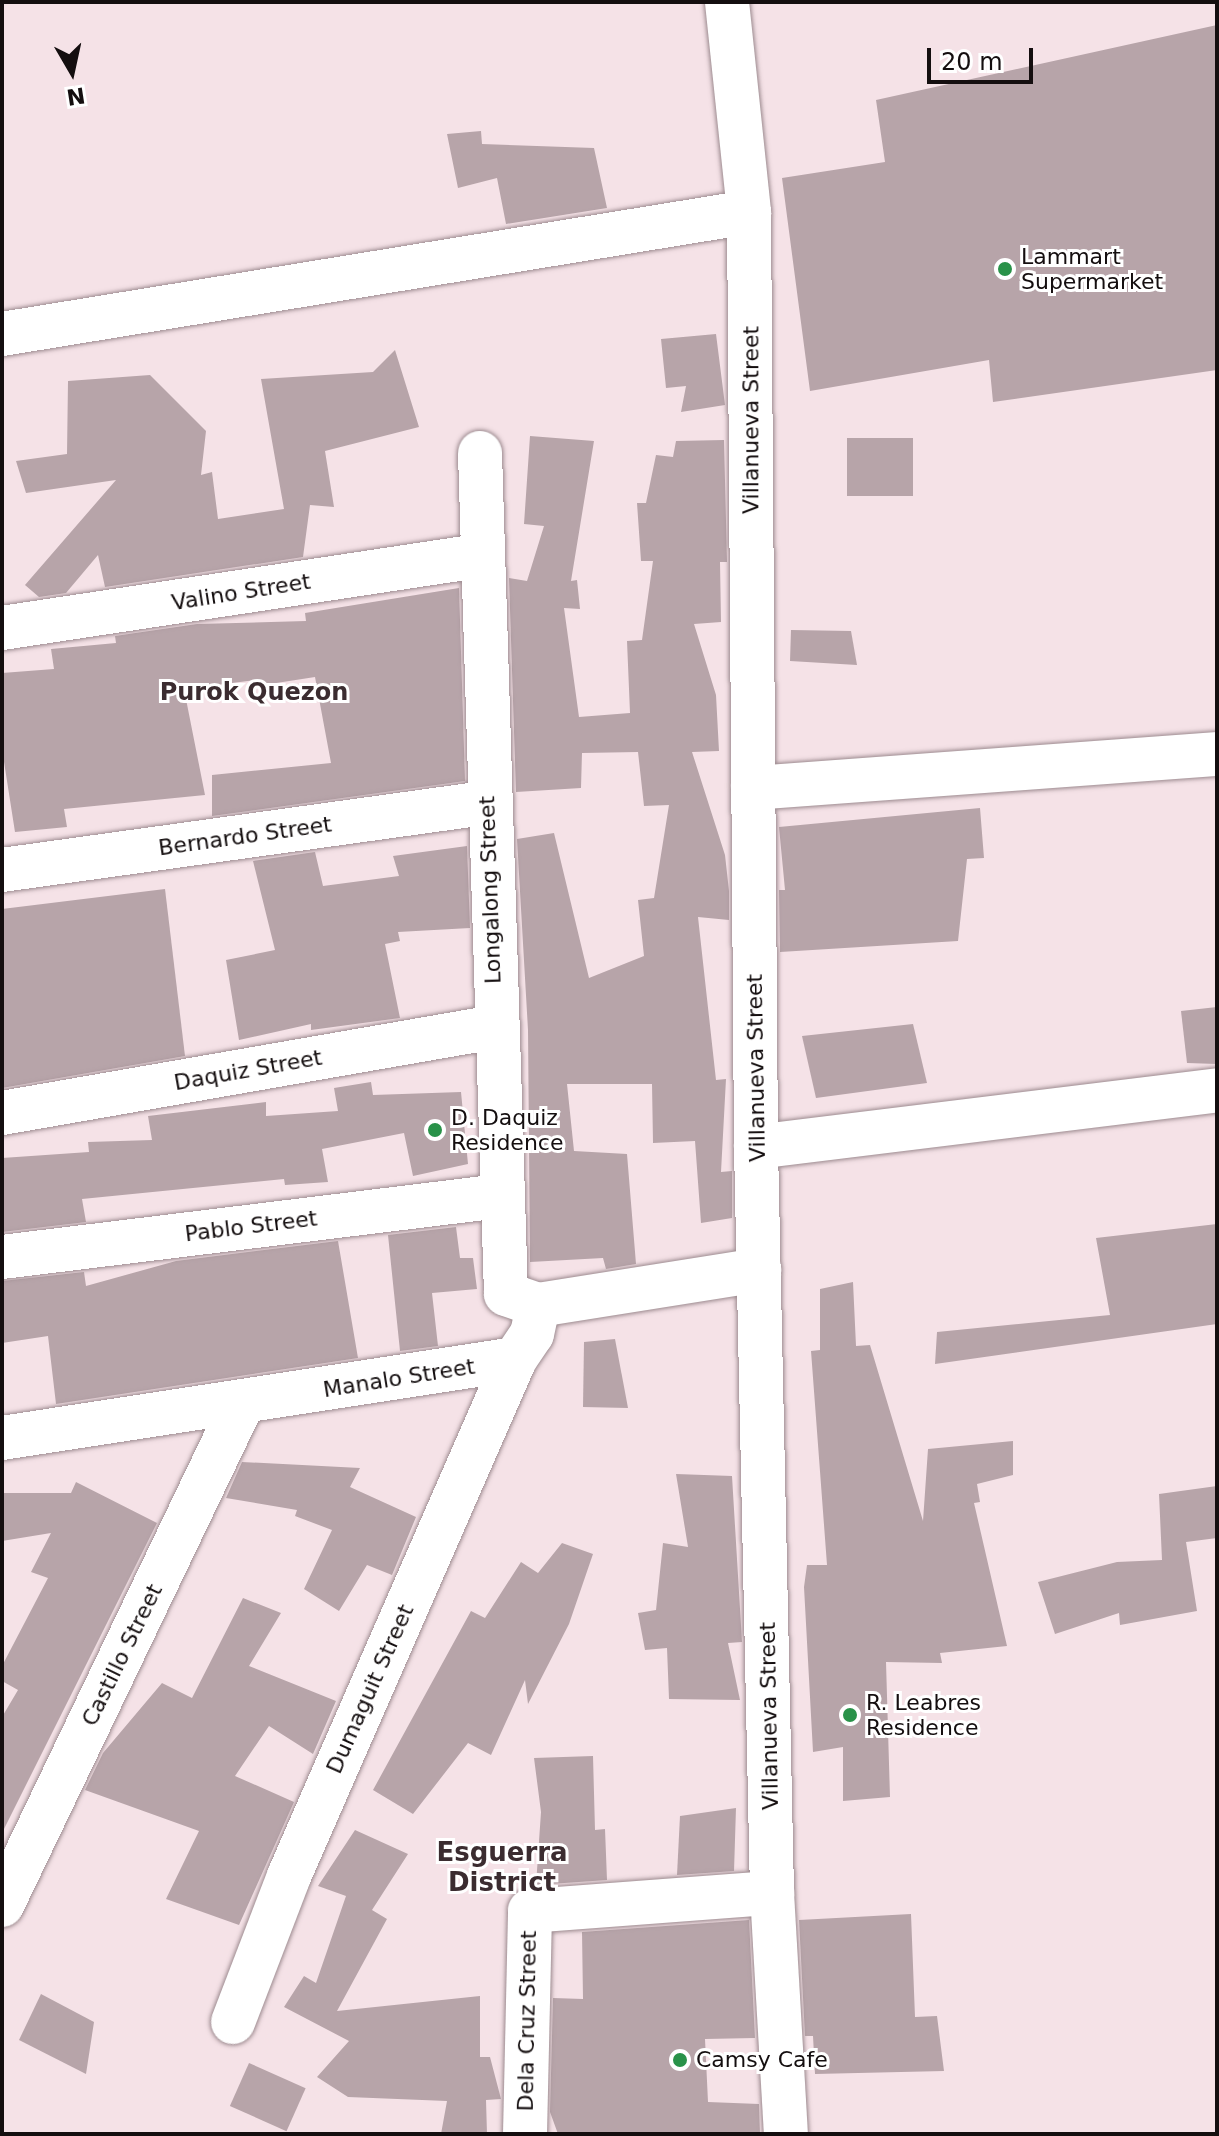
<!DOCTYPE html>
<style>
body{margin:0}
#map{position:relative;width:1219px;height:2136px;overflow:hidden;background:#f5e2e7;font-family:"DejaVu Sans",sans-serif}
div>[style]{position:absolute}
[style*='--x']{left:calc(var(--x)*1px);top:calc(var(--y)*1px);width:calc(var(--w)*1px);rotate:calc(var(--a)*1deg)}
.building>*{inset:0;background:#b7a4a9;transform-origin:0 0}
.roads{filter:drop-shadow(0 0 2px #9d8b90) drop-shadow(0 0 2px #9d8b90)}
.minor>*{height:44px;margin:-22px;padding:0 22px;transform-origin:22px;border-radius:22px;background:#fff}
.dots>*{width:22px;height:22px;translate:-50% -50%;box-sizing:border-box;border:4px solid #fff;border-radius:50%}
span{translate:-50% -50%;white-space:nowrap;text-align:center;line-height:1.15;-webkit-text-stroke:6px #fff;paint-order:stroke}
.poi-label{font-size:22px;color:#140e0f}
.left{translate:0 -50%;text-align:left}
.street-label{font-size:22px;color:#140e0f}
.neighbourhood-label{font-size:24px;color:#3b2c30;font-weight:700}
.quarter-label{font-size:26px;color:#3b2c30;font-weight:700}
.frame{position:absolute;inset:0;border:4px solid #140e0f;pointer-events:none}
.north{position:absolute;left:32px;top:32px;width:80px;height:80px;-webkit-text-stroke:6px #fff;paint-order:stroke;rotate:171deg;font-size:22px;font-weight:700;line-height:32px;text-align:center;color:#140e0f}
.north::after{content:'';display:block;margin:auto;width:28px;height:36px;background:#140e0f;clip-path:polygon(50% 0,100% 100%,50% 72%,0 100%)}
.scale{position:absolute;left:927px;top:48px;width:106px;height:36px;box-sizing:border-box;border:4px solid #140e0f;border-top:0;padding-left:10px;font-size:24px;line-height:28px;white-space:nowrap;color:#140e0f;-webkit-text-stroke:6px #fff;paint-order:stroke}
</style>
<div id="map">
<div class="building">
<i style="clip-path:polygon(1217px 25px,1217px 370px,993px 402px,989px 360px,810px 391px,782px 178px,885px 162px,876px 100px)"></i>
<i style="clip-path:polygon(481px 131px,482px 144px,594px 148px,607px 208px,506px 224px,497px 178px,458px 188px,447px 134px)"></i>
<i style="clip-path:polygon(716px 334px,725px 405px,681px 412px,686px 386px,666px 388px,661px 339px)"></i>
<i style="clip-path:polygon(395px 350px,419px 427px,325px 451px,334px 507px,310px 505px,303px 557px,105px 587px,98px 555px,66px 593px,39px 597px,25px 585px,116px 480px,26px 493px,16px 461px,67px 454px,68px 381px,150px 375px,206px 431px,201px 475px,212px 472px,218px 519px,284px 509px,261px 379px,373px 372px)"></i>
<i style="clip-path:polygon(530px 436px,594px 441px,571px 581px,577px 580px,580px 609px,564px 608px,579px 717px,630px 713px,627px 641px,642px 640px,653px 561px,641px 561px,637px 503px,646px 503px,656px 455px,673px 457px,676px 441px,724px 440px,727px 562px,720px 562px,721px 622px,694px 624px,716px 695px,719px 751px,692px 752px,725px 855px,729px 891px,729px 920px,698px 917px,716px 1080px,726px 1079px,721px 1172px,732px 1171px,732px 1218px,701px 1223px,695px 1141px,653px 1143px,652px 1084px,567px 1084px,574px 1151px,627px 1154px,636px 1264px,606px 1269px,603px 1258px,530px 1262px,528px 1030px,517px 839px,554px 833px,589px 978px,644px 956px,638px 900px,654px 898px,669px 805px,644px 806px,638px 752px,582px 753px,581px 788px,516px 792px,509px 578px,527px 581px,544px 526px,524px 524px)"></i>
<i style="left:913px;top:438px;width:58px;height:66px;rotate:90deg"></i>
<i style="clip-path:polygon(459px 588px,465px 781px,212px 816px,212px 775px,331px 763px,315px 677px,257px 686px,256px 680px,184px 689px,205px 795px,64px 809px,67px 827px,15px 832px,2px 749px,2px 673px,54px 669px,51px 649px,116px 643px,115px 636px,197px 624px,306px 621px,305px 613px)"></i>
<i style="clip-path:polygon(791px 630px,851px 631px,857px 665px,790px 661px)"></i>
<i style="clip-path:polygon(980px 808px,984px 858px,967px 859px,958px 941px,780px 952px,779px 890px,785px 890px,779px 827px)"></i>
<i style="clip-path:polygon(467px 846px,470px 928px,398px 932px,400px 941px,385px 944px,400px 1018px,311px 1030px,311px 1024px,239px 1040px,226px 960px,275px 950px,253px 861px,315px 852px,323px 886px,399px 876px,393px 856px)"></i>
<i style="clip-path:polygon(165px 889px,185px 1056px,2px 1088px,2px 909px)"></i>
<i style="clip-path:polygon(1217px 1007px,1217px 1064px,1187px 1063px,1181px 1011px)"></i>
<i style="clip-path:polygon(913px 1024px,927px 1083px,816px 1098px,802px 1036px)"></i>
<i style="clip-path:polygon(371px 1082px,373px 1095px,461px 1092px,468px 1164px,413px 1176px,404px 1133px,322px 1149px,328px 1182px,285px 1185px,284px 1179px,82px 1199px,86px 1222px,2px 1232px,2px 1158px,89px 1152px,88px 1142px,152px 1140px,148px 1116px,266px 1102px,266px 1116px,338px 1111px,334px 1088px)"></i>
<i style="clip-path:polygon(1217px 1224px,1217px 1324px,935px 1364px,937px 1332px,1110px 1315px,1096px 1238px)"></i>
<i style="clip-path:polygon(456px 1227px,460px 1258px,473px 1258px,477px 1289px,432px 1293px,438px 1346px,400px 1351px,388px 1235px)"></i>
<i style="clip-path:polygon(338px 1241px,358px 1358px,56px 1404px,48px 1336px,2px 1343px,2px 1281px,84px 1272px,86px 1286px,176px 1261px)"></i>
<i style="clip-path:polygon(853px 1282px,856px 1346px,870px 1345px,923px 1521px,928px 1449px,1013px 1441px,1013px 1475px,977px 1484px,980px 1502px,974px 1503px,1007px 1646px,940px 1653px,942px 1663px,886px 1662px,890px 1797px,843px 1801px,843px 1747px,813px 1752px,804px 1587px,807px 1565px,827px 1565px,811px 1351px,820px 1350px,820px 1289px)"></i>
<i style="clip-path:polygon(615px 1339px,628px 1408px,583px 1407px,584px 1342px)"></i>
<i style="clip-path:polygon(242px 1462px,360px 1468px,350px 1487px,416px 1517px,392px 1575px,367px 1565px,339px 1611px,304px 1589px,332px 1530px,295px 1516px,297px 1510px,226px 1498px)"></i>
<i style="clip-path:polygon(676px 1474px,732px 1476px,742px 1642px,728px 1643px,740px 1700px,669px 1699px,667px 1648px,645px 1650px,638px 1613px,656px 1610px,663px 1543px,688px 1547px)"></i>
<i style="clip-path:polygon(76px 1482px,157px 1523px,2px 1833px,2px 1717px,18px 1690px,2px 1681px,2px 1666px,48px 1578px,31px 1572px,51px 1533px,2px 1541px,2px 1493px,71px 1493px)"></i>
<i style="clip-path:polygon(1217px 1486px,1217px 1538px,1186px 1542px,1197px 1611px,1120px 1625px,1119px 1613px,1055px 1634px,1038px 1582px,1117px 1562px,1162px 1560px,1159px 1494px)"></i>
<i style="clip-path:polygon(562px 1543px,593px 1554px,569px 1624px,528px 1704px,525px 1680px,491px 1755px,468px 1743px,413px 1814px,373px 1790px,471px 1611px,485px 1618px,521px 1562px,538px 1573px)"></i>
<i style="clip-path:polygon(243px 1598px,281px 1613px,249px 1666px,336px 1701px,313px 1754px,269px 1726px,235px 1776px,294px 1802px,239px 1925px,166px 1899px,199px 1831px,85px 1790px,103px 1753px,162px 1683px,192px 1698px)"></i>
<i style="clip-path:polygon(593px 1756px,595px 1830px,605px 1829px,607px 1880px,536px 1885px,541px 1812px,534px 1758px)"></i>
<i style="clip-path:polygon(736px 1808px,734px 1871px,677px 1875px,680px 1816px)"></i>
<i style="clip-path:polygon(355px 1830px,408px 1854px,372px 1910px,387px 1919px,337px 2011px,480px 1996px,480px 2057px,490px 2057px,501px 2099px,486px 2100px,487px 2134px,441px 2134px,447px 2101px,348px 2097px,317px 2077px,349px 2041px,284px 2007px,304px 1976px,316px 1983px,346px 1896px,318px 1886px)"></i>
<i style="clip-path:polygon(911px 1914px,915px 2017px,937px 2016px,944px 2071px,815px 2074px,813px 2036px,805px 2036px,799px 1920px)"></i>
<i style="clip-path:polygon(749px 1920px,755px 2038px,705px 2039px,708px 2102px,759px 2104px,760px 2134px,558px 2134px,550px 2112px,553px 1998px,583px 1999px,582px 1932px)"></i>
<i style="clip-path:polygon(41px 1994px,94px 2022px,86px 2074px,19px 2040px)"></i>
<i style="left:249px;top:2063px;width:62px;height:47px;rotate:24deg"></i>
</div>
<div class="roads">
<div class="minor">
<i style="--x:727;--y:2;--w:211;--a:84"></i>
<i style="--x:749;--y:212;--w:935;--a:89.57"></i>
<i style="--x:756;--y:1147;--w:746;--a:88.77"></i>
<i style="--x:772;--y:1893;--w:241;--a:86.7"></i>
<i style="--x:2;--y:334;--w:757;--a:-9.28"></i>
<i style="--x:480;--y:453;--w:841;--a:88.23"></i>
<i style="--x:506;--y:1294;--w:34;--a:19"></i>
<i style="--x:2;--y:628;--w:482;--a:-8.6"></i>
<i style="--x:753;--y:788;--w:465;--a:-4.2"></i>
<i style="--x:2;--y:870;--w:490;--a:-7.9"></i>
<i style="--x:2;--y:1113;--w:499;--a:-9.9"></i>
<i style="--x:756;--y:1147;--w:465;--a:-7"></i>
<i style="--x:2;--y:1257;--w:502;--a:-6.98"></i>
<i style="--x:2;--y:1438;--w:519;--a:-8.75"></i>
<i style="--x:515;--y:1359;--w:30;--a:-56"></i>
<i style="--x:532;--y:1334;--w:30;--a:-78"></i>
<i style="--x:538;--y:1305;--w:224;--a:-9"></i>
<i style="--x:2;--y:1905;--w:556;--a:-64.4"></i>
<i style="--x:233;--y:2022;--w:156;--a:-69"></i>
<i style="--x:289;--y:1876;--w:564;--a:-66.39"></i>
<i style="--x:525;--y:2134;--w:223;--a:-88.7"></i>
<i style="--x:530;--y:1911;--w:243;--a:-4.3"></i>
</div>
</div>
<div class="dots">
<i style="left:1005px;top:269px;background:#299249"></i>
<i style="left:435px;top:1130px;background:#299249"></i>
<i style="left:850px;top:1715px;background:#299249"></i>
<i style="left:680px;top:2060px;background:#299249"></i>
</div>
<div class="poi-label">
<span class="left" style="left:1021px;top:269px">Lammart<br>Supermarket</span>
<span class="left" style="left:451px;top:1130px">D. Daquiz<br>Residence</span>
<span class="left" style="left:866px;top:1715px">R. Leabres<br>Residence</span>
<span class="left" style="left:696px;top:2060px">Camsy Cafe</span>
</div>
<div class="street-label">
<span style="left:751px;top:420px;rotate:-90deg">Villanueva Street</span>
<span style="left:241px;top:592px;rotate:-9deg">Valino Street</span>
<span style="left:245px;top:836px;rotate:-8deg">Bernardo Street</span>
<span style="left:490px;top:890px;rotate:-92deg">Longalong Street</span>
<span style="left:756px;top:1068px;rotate:-91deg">Villanueva Street</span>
<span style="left:248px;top:1070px;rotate:-10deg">Daquiz Street</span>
<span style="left:251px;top:1226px;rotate:-7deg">Pablo Street</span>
<span style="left:399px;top:1378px;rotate:-9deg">Manalo Street</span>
<span style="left:122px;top:1655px;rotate:-64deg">Castillo Street</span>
<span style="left:370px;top:1689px;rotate:-66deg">Dumaguit Street</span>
<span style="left:769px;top:1716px;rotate:-91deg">Villanueva Street</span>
<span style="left:527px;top:2021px;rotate:-89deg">Dela Cruz Street</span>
</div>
<div class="neighbourhood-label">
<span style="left:254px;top:693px">Purok Quezon</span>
</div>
<div class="quarter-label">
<span style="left:502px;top:1868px">Esguerra<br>District</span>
</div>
<div class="frame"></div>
<div class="north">N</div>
<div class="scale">20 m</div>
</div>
